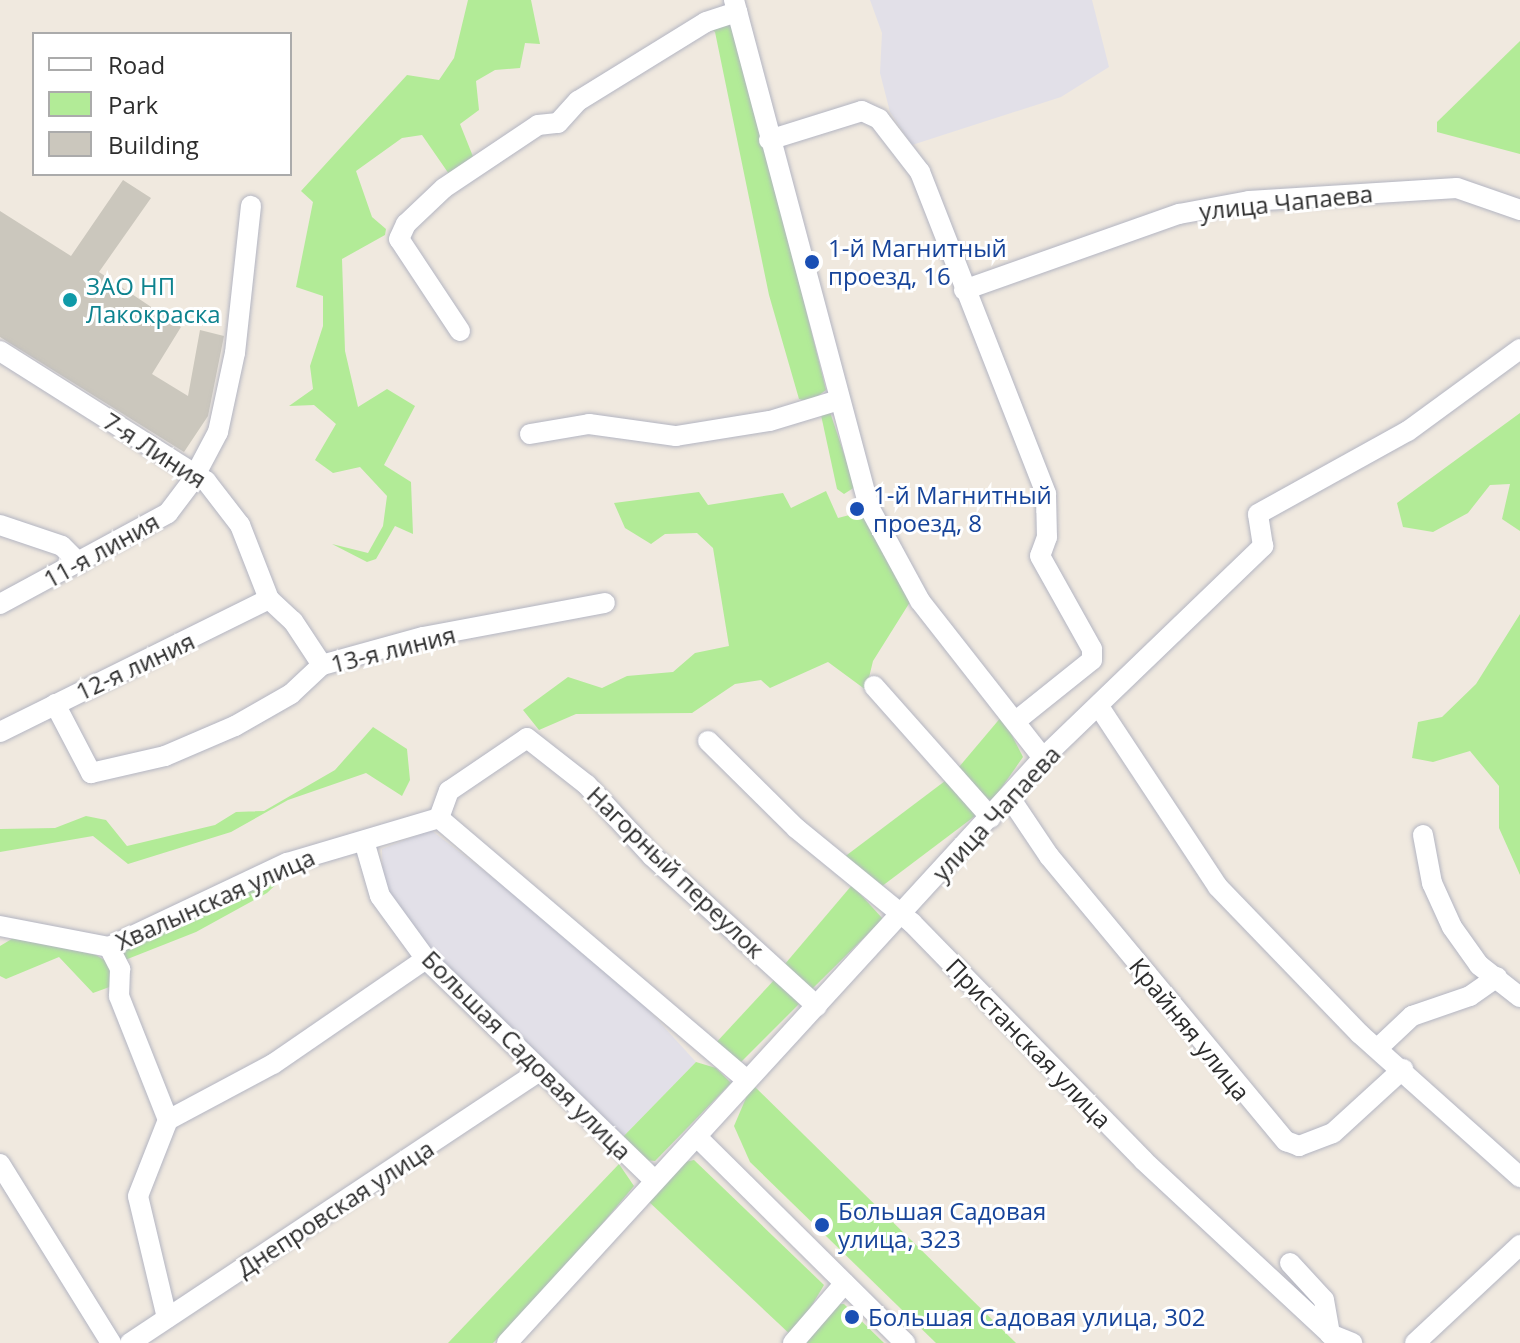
<!DOCTYPE html>
<meta charset="utf-8">
<style>
body{margin:0}
#map{position:relative;width:1520px;height:1343px;overflow:hidden;background:#f0e9df;font-family:"Open Sans",sans-serif}
div>[style]{position:absolute}
[style*='--x']{left:calc(var(--x)*1px);top:calc(var(--y)*1px);width:calc(var(--w)*1px);rotate:calc(var(--a)*1deg)}
.industrial>*{inset:0;background:#e2e0e8}
.green>*{inset:0;background:#b2eb97;transform-origin:0 0}
.building>*{inset:0;background:#cbc7bd}
.roads{filter:drop-shadow(0 0 2px #b3b5c2) drop-shadow(0 0 2px #b3b5c2)}
.minor>*{height:20px;margin:-10px;padding:0 10px;transform-origin:10px;border-radius:10px;background:#fff}
.dots>*{width:22px;height:22px;translate:-50% -50%;box-sizing:border-box;border:4px solid #fff;border-radius:50%}
span{translate:-50% -50%;white-space:nowrap;text-align:center;line-height:1.15;-webkit-text-stroke:6px #fff;paint-order:stroke}
.street-label{font-size:24px;color:#2d2d2d}
.transit-label{font-size:24px;color:#164399}
.left{translate:0 -50%;text-align:left}
.culture-label{font-size:24px;color:#0d838f}
.legend{position:absolute;left:32px;top:32px;width:260px;height:144px;box-sizing:border-box;background:#fff;border:2px solid #ababab;margin:0;padding:10px 14px;list-style:none;font-size:24px;color:#2d2d2d}
.legend li{display:flex;align-items:center;gap:16px;height:40px}
.legend b{width:40px;border:2px solid #ababab}
</style>
<div id="map">
<div class="industrial">
<i style="clip-path:polygon(870px 0,1092px 0,1109px 67px,1061px 97px,912px 145px,890px 112px,880px 73px,882px 33px)"></i>
<i style="clip-path:polygon(431px 830px,611px 969px,696px 1062px,619px 1141px,431px 955px,383px 888px,382px 849px)"></i>
</div>
<div class="green">
<i style="clip-path:polygon(468px 0,531px 0,540px 44px,525px 43px,520px 68px,495px 70px,476px 81px,479px 110px,460px 124px,474px 159px,449px 174px,422px 135px,402px 138px,356px 171px,372px 217px,386px 229px,385px 235px,342px 259px,345px 351px,358px 407px,387px 389px,415px 406px,384px 465px,411px 482px,413px 534px,395px 526px,376px 559px,367px 562px,332px 544px,368px 553px,383px 526px,387px 496px,360px 467px,333px 473px,315px 460px,336px 424px,314px 405px,289px 406px,313px 389px,310px 366px,323px 326px,323px 296px,296px 287px,313px 202px,301px 191px,407px 75px,439px 80px,454px 58px)"></i>
<i style="clip-path:polygon(734px 22px,826px 390px,810px 402px,799px 399px,769px 295px,715px 32px,707px 25px)"></i>
<i style="clip-path:polygon(1520px 41px,1520px 154px,1437px 132px,1437px 122px)"></i>
<i style="clip-path:polygon(829px 409px,855px 487px,844px 494px,837px 489px,821px 415px)"></i>
<i style="clip-path:polygon(1520px 413px,1520px 531px,1502px 519px,1510px 484px,1490px 485px,1468px 513px,1433px 532px,1403px 527px,1397px 503px)"></i>
<i style="clip-path:polygon(826px 491px,838px 518px,865px 511px,910px 602px,873px 661px,866px 690px,828px 662px,770px 688px,761px 680px,735px 684px,692px 713px,576px 714px,539px 730px,523px 710px,568px 677px,602px 688px,627px 676px,673px 672px,695px 653px,729px 646px,713px 548px,697px 533px,665px 534px,651px 544px,625px 528px,614px 503px,699px 492px,708px 505px,783px 493px,791px 508px)"></i>
<i style="clip-path:polygon(1520px 614px,1520px 875px,1499px 828px,1499px 786px,1470px 751px,1433px 762px,1412px 758px,1418px 722px,1442px 717px,1476px 684px)"></i>
<i style="clip-path:polygon(1002px 716px,1023px 757px,993px 800px,983px 799px,959px 767px)"></i>
<i style="clip-path:polygon(373px 727px,407px 749px,410px 780px,402px 796px,366px 773px,288px 800px,231px 832px,128px 864px,93px 836px,0 852px,0 829px,55px 828px,86px 816px,106px 820px,127px 846px,215px 825px,236px 812px,264px 811px,335px 770px)"></i>
<i style="left:949px;top:778px;width:46px;height:132px;rotate:53deg"></i>
<i style="clip-path:polygon(288px 873px,267px 893px,196px 932px,125px 960px,121px 951px)"></i>
<i style="clip-path:polygon(852px 885px,883px 919px,810px 991px,779px 971px)"></i>
<i style="clip-path:polygon(15px 937px,96px 955px,109px 963px,115px 985px,93px 993px,59px 957px,6px 979px,0 976px,0 946px)"></i>
<i style="clip-path:polygon(776px 978px,799px 1004px,739px 1064px,713px 1046px)"></i>
<i style="clip-path:polygon(696px 1062px,716px 1068px,731px 1083px,655px 1161px,645px 1160px,619px 1141px)"></i>
<i style="clip-path:polygon(752px 1084px,1016px 1343px,936px 1343px,750px 1162px,734px 1126px)"></i>
<i style="clip-path:polygon(694px 1160px,824px 1285px,793px 1337px,647px 1200px,685px 1162px)"></i>
<i style="clip-path:polygon(619px 1164px,634px 1186px,549px 1287px,493px 1343px,448px 1343px)"></i>
<i style="clip-path:polygon(838px 1304px,844px 1304px,884px 1343px,801px 1343px)"></i>
</div>
<div class="building">
<i style="clip-path:polygon(123px 180px,151px 198px,99px 272px,181px 327px,152px 374px,188px 396px,200px 330px,224px 336px,208px 416px,184px 452px,0 337px,0 211px,71px 256px)"></i>
</div>
<div class="roads">
<div class="minor">
<i style="--x:734;--y:0;--w:525;--a:75.09"></i>
<i style="--x:869;--y:507;--w:107;--a:61.5"></i>
<i style="--x:920;--y:601;--w:199;--a:51.9"></i>
<i style="--x:769;--y:140;--w:97;--a:-17.3"></i>
<i style="--x:862;--y:111;--w:19;--a:25"></i>
<i style="--x:879;--y:119;--w:67;--a:52.3"></i>
<i style="--x:920;--y:172;--w:346;--a:68.6"></i>
<i style="--x:1046;--y:494;--w:43;--a:88.7"></i>
<i style="--x:1047;--y:537;--w:20;--a:110"></i>
<i style="--x:1040;--y:556;--w:107;--a:60.8"></i>
<i style="--x:1092;--y:649;--w:11;--a:90"></i>
<i style="--x:1092;--y:660;--w:96;--a:141.3"></i>
<i style="--x:964;--y:290;--w:228;--a:-19.5"></i>
<i style="--x:1179;--y:214;--w:71;--a:-10.5"></i>
<i style="--x:1249;--y:201;--w:208;--a:-3.6"></i>
<i style="--x:1457;--y:188;--w:67;--a:19.2"></i>
<i style="--x:460;--y:331;--w:110;--a:-123.5"></i>
<i style="--x:399;--y:239;--w:17;--a:-65"></i>
<i style="--x:406;--y:224;--w:52;--a:-43.5"></i>
<i style="--x:444;--y:188;--w:113;--a:-33.8"></i>
<i style="--x:538;--y:125;--w:20;--a:-6"></i>
<i style="--x:558;--y:123;--w:30;--a:-48"></i>
<i style="--x:578;--y:101;--w:150;--a:-31.7"></i>
<i style="--x:706;--y:22;--w:33;--a:-18"></i>
<i style="--x:0;--y:351;--w:244;--a:32.3"></i>
<i style="--x:206;--y:481;--w:56;--a:52.3"></i>
<i style="--x:240;--y:525;--w:79;--a:68.6"></i>
<i style="--x:269;--y:599;--w:33;--a:43"></i>
<i style="--x:293;--y:621;--w:53;--a:56.6"></i>
<i style="--x:530;--y:434;--w:60;--a:-9.6"></i>
<i style="--x:589;--y:424;--w:88;--a:7.9"></i>
<i style="--x:676;--y:436;--w:95;--a:-9.1"></i>
<i style="--x:770;--y:421;--w:69;--a:-16.9"></i>
<i style="--x:0;--y:525;--w:65;--a:18.7"></i>
<i style="--x:62;--y:546;--w:24;--a:45"></i>
<i style="--x:0;--y:604;--w:191;--a:-28.4"></i>
<i style="--x:168;--y:513;--w:38;--a:-53"></i>
<i style="--x:191;--y:483;--w:58;--a:-62.1"></i>
<i style="--x:218;--y:432;--w:81;--a:-77.9"></i>
<i style="--x:235;--y:353;--w:148;--a:-83.8"></i>
<i style="--x:874;--y:686;--w:176;--a:48.4"></i>
<i style="--x:55;--y:704;--w:78;--a:62.4"></i>
<i style="--x:91;--y:773;--w:76;--a:-12.9"></i>
<i style="--x:165;--y:756;--w:76;--a:-23.2"></i>
<i style="--x:235;--y:726;--w:64;--a:-29.7"></i>
<i style="--x:291;--y:694;--w:42;--a:-43.1"></i>
<i style="--x:322;--y:665;--w:105;--a:-15.5"></i>
<i style="--x:423;--y:637;--w:185;--a:-10.6"></i>
<i style="--x:1100;--y:708;--w:214;--a:56.6"></i>
<i style="--x:1218;--y:887;--w:204;--a:46"></i>
<i style="--x:1360;--y:1034;--w:215;--a:41.8"></i>
<i style="--x:0;--y:732;--w:300;--a:-26.3"></i>
<i style="--x:708;--y:741;--w:124;--a:44.7"></i>
<i style="--x:796;--y:828;--w:150;--a:39.3"></i>
<i style="--x:912;--y:923;--w:331;--a:45.7"></i>
<i style="--x:1143;--y:1160;--w:255;--a:42.9"></i>
<i style="--x:1330;--y:1334;--w:24;--a:22"></i>
<i style="--x:1010;--y:798;--w:70;--a:56.1"></i>
<i style="--x:1049;--y:856;--w:371;--a:50.3"></i>
<i style="--x:1286;--y:1141;--w:14;--a:21"></i>
<i style="--x:1299;--y:1146;--w:36;--a:-21"></i>
<i style="--x:1333;--y:1133;--w:95;--a:-42.4"></i>
<i style="--x:439;--y:818;--w:404;--a:40.4"></i>
<i style="--x:1423;--y:835;--w:49;--a:79.4"></i>
<i style="--x:1432;--y:883;--w:48;--a:65.6"></i>
<i style="--x:1452;--y:927;--w:47;--a:54.6"></i>
<i style="--x:1479;--y:965;--w:52;--a:38"></i>
<i style="--x:364;--y:841;--w:57;--a:73.8"></i>
<i style="--x:380;--y:896;--w:78;--a:53.9"></i>
<i style="--x:426;--y:959;--w:318;--a:44.1"></i>
<i style="--x:0;--y:926;--w:111;--a:10.9"></i>
<i style="--x:109;--y:947;--w:197;--a:-25.3"></i>
<i style="--x:287;--y:863;--w:159;--a:-16.5"></i>
<i style="--x:439;--y:818;--w:29;--a:-70"></i>
<i style="--x:449;--y:791;--w:94;--a:-34.2"></i>
<i style="--x:527;--y:738;--w:76;--a:38.1"></i>
<i style="--x:587;--y:785;--w:96;--a:47.5"></i>
<i style="--x:652;--y:856;--w:223;--a:42.3"></i>
<i style="--x:109;--y:947;--w:25;--a:63"></i>
<i style="--x:120;--y:969;--w:27;--a:92"></i>
<i style="--x:119;--y:996;--w:133;--a:68.4"></i>
<i style="--x:1378;--y:1048;--w:47;--a:-43.3"></i>
<i style="--x:1412;--y:1016;--w:61;--a:-19"></i>
<i style="--x:1470;--y:996;--w:33;--a:-35"></i>
<i style="--x:697;--y:1137;--w:293;--a:44.7"></i>
<i style="--x:0;--y:1164;--w:211;--a:58.2"></i>
<i style="--x:1290;--y:1263;--w:50;--a:47.4"></i>
<i style="--x:1324;--y:1300;--w:35;--a:80"></i>
<i style="--x:167;--y:1318;--w:125;--a:-103.4"></i>
<i style="--x:138;--y:1196;--w:82;--a:-68.5"></i>
<i style="--x:168;--y:1120;--w:119;--a:-28.1"></i>
<i style="--x:273;--y:1064;--w:186;--a:-34.5"></i>
<i style="--x:130;--y:1343;--w:490;--a:-33.6"></i>
<i style="--x:507;--y:1343;--w:793;--a:-47.5"></i>
<i style="--x:1043;--y:758;--w:306;--a:-43.9"></i>
<i style="--x:1263;--y:546;--w:32;--a:-99"></i>
<i style="--x:1258;--y:514;--w:171;--a:-29"></i>
<i style="--x:1408;--y:431;--w:139;--a:-36.2"></i>
<i style="--x:793;--y:1343;--w:79;--a:-49.1"></i>
<i style="--x:1415;--y:1343;--w:144;--a:-43"></i>
</div>
</div>
<div class="dots">
<i style="left:812px;top:262px;background:#1a4fb4"></i>
<i style="left:70px;top:300px;background:#0f9aa8"></i>
<i style="left:857px;top:509px;background:#1a4fb4"></i>
<i style="left:822px;top:1225px;background:#1a4fb4"></i>
<i style="left:852px;top:1317px;background:#1a4fb4"></i>
</div>
<div class="street-label">
<span style="left:1286px;top:202px;rotate:-6deg">улица Чапаева</span>
<span style="left:155px;top:450px;rotate:33deg">7-я Линия</span>
<span style="left:101px;top:550px;rotate:-29deg">11-я линия</span>
<span style="left:393px;top:649px;rotate:-14deg">13-я линия</span>
<span style="left:135px;top:666px;rotate:-25deg">12-я линия</span>
<span style="left:996px;top:813px;rotate:-47deg">улица Чапаева</span>
<span style="left:676px;top:872px;rotate:44deg">Нагорный переулок</span>
<span style="left:215px;top:899px;rotate:-24deg">Хвалынская улица</span>
<span style="left:1190px;top:1029px;rotate:51deg">Крайняя улица</span>
<span style="left:1029px;top:1043px;rotate:46deg">Пристанская улица</span>
<span style="left:527px;top:1055px;rotate:45deg">Большая Садовая улица</span>
<span style="left:335px;top:1208px;rotate:-33deg">Днепровская улица</span>
</div>
<div class="transit-label">
<span class="left" style="left:828px;top:262px">1-й Магнитный<br>проезд, 16</span>
<span class="left" style="left:873px;top:509px">1-й Магнитный<br>проезд, 8</span>
<span class="left" style="left:838px;top:1225px">Большая Садовая<br>улица, 323</span>
<span class="left" style="left:868px;top:1317px">Большая Садовая улица, 302</span>
</div>
<div class="culture-label">
<span class="left" style="left:86px;top:300px">ЗАО НП<br>Лакокраска</span>
</div>
<ul class="legend">
<li><b style="height:10px;background:#fff"></b>Road</li>
<li><b style="height:22px;background:#b2eb97"></b>Park</li>
<li><b style="height:22px;background:#cbc7bd"></b>Building</li>
</ul>
</div>
